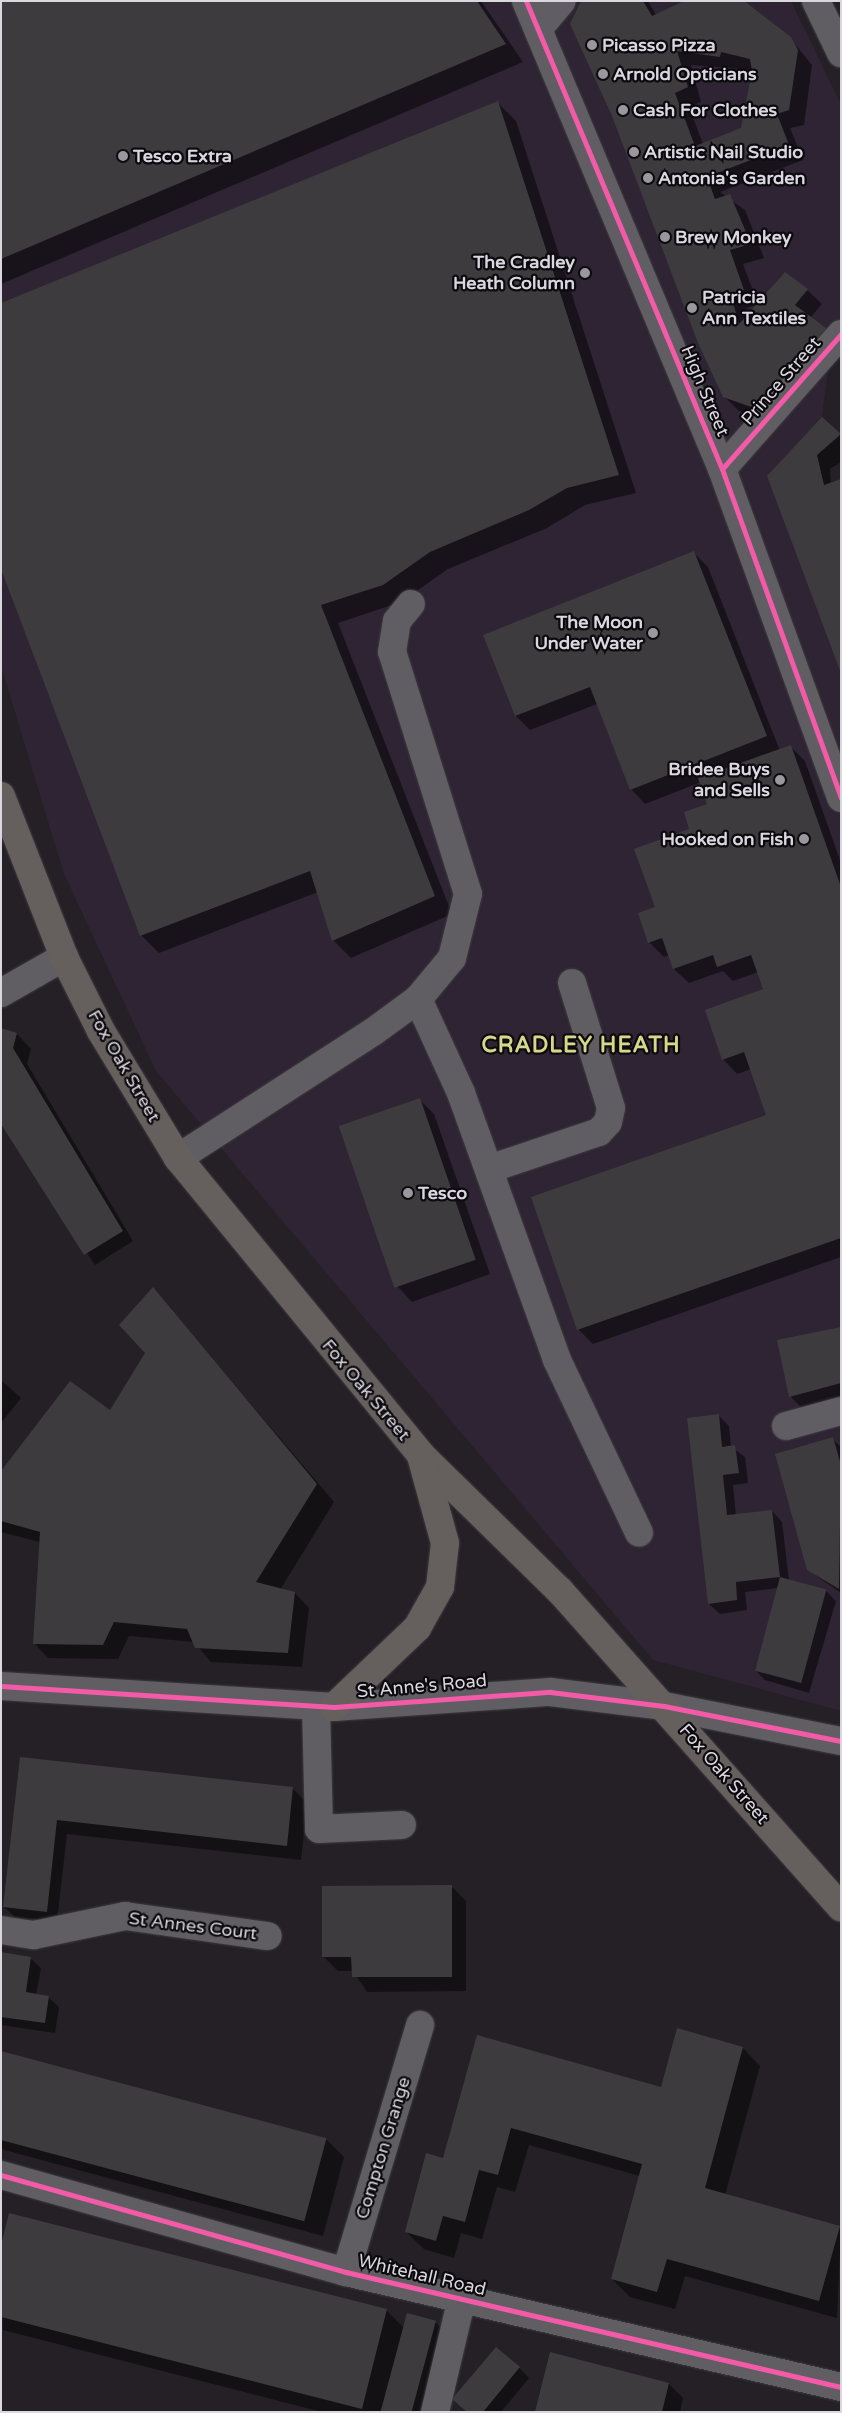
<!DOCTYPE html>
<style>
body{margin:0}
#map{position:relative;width:842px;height:2413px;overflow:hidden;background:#242026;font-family:"Varela Round",sans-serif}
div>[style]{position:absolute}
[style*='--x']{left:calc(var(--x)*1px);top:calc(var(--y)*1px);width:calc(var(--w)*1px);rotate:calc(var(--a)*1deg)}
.built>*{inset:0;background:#2e2433}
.shadow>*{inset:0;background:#0007}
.building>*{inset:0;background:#3e3b3f;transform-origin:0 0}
.roads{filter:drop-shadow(0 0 1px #3e3b40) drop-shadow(0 0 1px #3e3b40)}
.minor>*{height:28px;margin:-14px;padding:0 14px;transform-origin:14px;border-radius:14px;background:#605e62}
.major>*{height:28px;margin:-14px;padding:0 14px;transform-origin:14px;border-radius:14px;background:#655f5d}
.cycleway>*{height:5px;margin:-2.5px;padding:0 2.5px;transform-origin:2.5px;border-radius:2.5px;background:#f35aa7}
.dots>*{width:14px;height:14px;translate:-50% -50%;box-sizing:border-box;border:2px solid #0c0a0e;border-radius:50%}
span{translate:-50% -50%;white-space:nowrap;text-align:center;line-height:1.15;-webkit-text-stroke:4.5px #0c0a0e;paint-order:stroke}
.poi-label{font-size:18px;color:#dbd7de;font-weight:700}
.left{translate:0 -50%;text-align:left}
.right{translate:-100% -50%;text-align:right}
.street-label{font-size:18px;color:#dbd7de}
.district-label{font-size:22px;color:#d5d889;font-weight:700;letter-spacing:1px}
.frame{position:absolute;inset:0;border:2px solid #dbd7de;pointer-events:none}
</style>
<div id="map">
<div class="built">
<i style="clip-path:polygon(1px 1px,791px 1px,841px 104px,841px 317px,833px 330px,822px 417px,841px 437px,817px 455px,824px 485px,841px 479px,841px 1711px,653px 1660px,156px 1071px,64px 874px,1px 666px)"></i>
</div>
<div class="shadow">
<i style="clip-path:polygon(1px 1px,481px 1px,523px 62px,1px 284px)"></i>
<i style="clip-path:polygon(evenodd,583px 1px,648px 1px,656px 15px,790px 38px,812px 65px,804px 125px,790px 128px,803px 160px,720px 192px,745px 210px,764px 258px,743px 264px,758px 304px,745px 309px,747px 318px,807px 290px,822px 304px,810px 318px,769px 422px,739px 411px,724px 396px,613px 116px,571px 24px,583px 1px,691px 65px,754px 70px,742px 129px,703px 144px,689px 107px,701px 102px,691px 65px)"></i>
<i style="clip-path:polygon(498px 103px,516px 121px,636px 493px,585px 505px,547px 528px,448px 569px,401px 602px,338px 623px,452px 914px,351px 958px,333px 940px,318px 892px,159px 953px,141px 935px)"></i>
<i style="clip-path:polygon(822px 419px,841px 436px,841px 462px,830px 469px,841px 671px,768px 476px)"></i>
<i style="clip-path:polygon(694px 553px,708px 567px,780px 751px,791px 747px,805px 761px,841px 863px,841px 1257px,593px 1344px,579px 1330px,532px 1198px,767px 1115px,751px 1069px,737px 1074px,723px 1059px,765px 990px,758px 972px,733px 981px,723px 971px,689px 983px,674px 969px,669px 955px,664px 957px,649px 942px,656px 908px,691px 830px,709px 804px,701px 782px,645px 804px,631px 789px,597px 704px,530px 730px,516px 716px,485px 636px)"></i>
<i style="clip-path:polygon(1px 1030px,17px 1034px,31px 1049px,27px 1064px,133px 1241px,95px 1265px,18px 1150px)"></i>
<i style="clip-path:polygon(419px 1099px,434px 1114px,490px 1274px,412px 1302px,398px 1287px)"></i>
<i style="clip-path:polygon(153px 1289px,334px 1502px,280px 1590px,295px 1593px,309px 1608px,302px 1667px,211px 1662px,194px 1642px,129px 1636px,118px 1659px,48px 1658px,34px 1643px,40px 1542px,1px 1532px,1px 1473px,110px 1412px,146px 1353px)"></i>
<i style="clip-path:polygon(841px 1328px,841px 1401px,805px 1411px,791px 1397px,778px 1341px)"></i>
<i style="clip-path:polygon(1px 1380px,21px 1398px,1px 1423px)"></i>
<i style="clip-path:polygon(718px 1415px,729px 1426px,731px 1447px,745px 1457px,748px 1483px,733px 1485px,736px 1516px,772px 1511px,782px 1522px,789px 1580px,826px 1591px,836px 1601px,809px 1693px,765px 1680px,755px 1670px,778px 1588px,745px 1592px,747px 1610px,720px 1614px,709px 1604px)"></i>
<i style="clip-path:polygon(832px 1439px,841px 1447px,841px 1593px,808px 1570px)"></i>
<i style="clip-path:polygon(21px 1758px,292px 1788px,307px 1803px,301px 1860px,67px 1834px,57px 1921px,15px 1917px,4px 1907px)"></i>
<i style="clip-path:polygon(451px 1886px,466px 1901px,466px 1991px,367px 1992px,353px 1971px,338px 1971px,323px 1956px)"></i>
<i style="clip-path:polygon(1px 1954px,30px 1958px,41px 1968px,36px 1995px,48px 1997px,59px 2007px,55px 2033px,1px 2025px)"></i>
<i style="clip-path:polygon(478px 2037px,662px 2088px,743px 2048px,760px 2066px,725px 2195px,841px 2228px,837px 2318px,685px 2276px,675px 2309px,630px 2297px,612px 2279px,640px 2176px,529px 2145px,515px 2192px,497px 2187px,482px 2239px,461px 2233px,454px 2258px,424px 2249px,406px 2232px,444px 2159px)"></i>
<i style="clip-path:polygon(1px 2052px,326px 2139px,344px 2157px,323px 2236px,1px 2149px)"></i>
<i style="clip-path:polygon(1px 2250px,386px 2310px,404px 2328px,435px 2322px,445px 2332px,424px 2412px,322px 2412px,3px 2330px)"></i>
<i style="clip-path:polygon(519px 2368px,529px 2378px,501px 2412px,467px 2412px)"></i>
<i style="clip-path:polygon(669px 2384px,683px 2398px,680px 2412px,536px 2412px)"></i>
</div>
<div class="building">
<i style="clip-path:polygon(1px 1px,477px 1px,506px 44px,1px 259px)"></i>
<i style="clip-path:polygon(evenodd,581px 1px,643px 1px,652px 16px,684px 1px,744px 1px,791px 37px,798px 50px,789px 110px,777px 114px,789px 145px,707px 177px,715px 199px,730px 194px,751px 244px,730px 250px,744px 290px,731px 295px,739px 324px,785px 272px,808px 289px,795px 305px,830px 331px,754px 408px,723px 397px,698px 343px,612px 116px,570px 24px,581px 1px,677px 51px,720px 57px,721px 52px,750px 59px,752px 71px,741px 128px,695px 146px,675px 93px,688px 87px,677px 51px)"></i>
<i style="clip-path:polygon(498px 101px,619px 475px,567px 488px,529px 510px,430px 552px,383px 585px,321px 605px,435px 896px,332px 941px,310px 871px,140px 936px,1px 569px,1px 303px)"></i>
<i style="clip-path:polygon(822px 417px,841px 434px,817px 455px,824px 485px,841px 479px,841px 673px,767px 476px)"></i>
<i style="clip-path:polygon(694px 551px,767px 736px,630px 790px,590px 687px,515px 716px,483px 635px)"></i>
<i style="clip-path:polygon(791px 745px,841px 887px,841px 1238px,577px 1330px,531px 1197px,766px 1115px,744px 1052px,722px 1060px,705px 1010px,763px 989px,751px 955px,717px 967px,713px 955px,673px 969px,662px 938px,648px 943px,638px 913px,655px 907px,634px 849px,689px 829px,684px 812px,707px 804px,698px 778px)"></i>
<i style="clip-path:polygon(1px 1028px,17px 1033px,13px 1048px,123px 1231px,84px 1255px,1px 1124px)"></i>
<i style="left:420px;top:1098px;width:171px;height:86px;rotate:71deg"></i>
<i style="clip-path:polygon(153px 1287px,317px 1484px,256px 1582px,295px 1592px,288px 1653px,195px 1648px,187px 1629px,114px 1622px,103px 1645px,33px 1644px,40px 1532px,1px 1521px,1px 1471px,70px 1381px,110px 1410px,145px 1353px,119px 1325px)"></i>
<i style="clip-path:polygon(841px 1327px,841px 1383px,789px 1397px,777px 1340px)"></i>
<i style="clip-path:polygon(719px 1414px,722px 1447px,735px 1445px,739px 1473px,723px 1475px,727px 1515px,772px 1510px,780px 1577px,736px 1582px,737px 1600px,708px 1604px,687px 1418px)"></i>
<i style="clip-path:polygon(833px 1437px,841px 1465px,839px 1589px,807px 1570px,775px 1454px)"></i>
<i style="left:780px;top:1577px;width:48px;height:97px;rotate:15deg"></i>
<i style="clip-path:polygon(20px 1757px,293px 1787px,287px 1846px,57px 1820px,47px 1912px,3px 1907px)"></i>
<i style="clip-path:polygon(452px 1885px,452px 1977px,352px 1977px,351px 1957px,322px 1957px,322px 1886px)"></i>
<i style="clip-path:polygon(1px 1952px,31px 1957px,26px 1992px,49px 1996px,45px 2023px,1px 2017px)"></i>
<i style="clip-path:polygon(677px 2028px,743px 2047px,705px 2188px,840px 2226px,819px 2301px,667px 2259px,657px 2292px,611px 2279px,642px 2164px,511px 2128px,498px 2175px,479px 2170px,465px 2222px,443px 2216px,436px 2241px,405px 2232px,426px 2153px,443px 2158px,477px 2035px,661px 2087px)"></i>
<i style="left:1px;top:2051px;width:337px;height:86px;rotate:15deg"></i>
<i style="clip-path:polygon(9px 2213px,387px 2309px,362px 2409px,1px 2317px,1px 2245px)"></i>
<i style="left:407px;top:2313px;width:30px;height:103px;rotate:15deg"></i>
<i style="clip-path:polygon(496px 2347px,520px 2367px,483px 2412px,467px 2412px,452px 2399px)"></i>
<i style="clip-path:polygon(550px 2352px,669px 2383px,662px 2412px,535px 2412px)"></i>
</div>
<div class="roads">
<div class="minor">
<i style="--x:526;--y:1;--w:507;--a:67.28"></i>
<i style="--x:722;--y:469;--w:350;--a:70.1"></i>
<i style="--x:816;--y:1;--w:58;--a:64.3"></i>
<i style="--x:539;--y:28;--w:35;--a:-50"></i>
<i style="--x:722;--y:469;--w:180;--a:-48.6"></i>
<i style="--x:1;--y:993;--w:73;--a:-29.7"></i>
<i style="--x:418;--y:999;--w:103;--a:65.4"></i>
<i style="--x:461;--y:1093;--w:284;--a:70.2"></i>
<i style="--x:557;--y:1360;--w:191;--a:64.6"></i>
<i style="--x:178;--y:1158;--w:232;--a:-32.9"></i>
<i style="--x:373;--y:1032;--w:56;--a:-36.3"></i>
<i style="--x:418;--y:999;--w:53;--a:-50.3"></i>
<i style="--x:452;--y:958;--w:66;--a:-76"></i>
<i style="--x:468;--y:894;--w:254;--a:-107.4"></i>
<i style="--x:392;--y:652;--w:31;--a:-81"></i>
<i style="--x:397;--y:621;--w:22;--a:-51"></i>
<i style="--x:489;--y:1169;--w:116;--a:-18.6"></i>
<i style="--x:599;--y:1132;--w:13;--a:-48"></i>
<i style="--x:608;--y:1122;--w:14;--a:-78"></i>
<i style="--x:611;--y:1108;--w:131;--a:-107.3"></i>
<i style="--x:786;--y:1426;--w:57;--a:-15.3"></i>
<i style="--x:1;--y:1686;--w:334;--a:3.6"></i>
<i style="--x:334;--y:1707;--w:217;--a:-4"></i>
<i style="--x:550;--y:1692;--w:115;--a:7"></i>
<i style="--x:664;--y:1706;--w:180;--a:11.2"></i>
<i style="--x:316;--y:1706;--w:123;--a:88.6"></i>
<i style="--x:319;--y:1829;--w:83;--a:-2.8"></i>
<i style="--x:1;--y:1930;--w:33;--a:9"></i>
<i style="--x:34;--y:1935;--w:93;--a:-11.8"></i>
<i style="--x:125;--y:1916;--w:144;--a:8"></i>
<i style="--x:1;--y:2175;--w:358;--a:15.7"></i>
<i style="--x:346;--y:2272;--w:508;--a:13.08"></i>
<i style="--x:346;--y:2272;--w:258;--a:-73.3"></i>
<i style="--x:435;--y:2412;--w:117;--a:-76.7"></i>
</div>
<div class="major">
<i style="--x:1;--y:796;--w:173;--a:68.6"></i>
<i style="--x:64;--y:957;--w:83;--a:63.4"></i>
<i style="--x:101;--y:1031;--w:149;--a:58.8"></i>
<i style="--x:178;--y:1158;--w:384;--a:50.7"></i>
<i style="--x:421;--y:1455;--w:194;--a:44.4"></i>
<i style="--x:560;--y:1591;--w:423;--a:48.4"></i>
<i style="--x:334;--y:1707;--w:115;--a:-43.6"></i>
<i style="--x:417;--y:1628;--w:47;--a:-60.7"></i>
<i style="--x:440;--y:1587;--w:44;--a:-83.5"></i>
<i style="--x:445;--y:1543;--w:90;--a:-105.4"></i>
</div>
</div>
<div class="cycleway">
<i style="--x:526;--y:1;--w:507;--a:67.28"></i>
<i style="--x:722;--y:469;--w:350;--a:70.1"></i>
<i style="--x:722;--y:469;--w:180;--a:-48.6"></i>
<i style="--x:1;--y:1686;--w:334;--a:3.6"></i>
<i style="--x:334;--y:1707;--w:217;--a:-4"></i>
<i style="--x:550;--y:1692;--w:115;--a:7"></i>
<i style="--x:664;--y:1706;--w:180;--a:11.2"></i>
<i style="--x:1;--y:2175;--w:358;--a:15.7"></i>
<i style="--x:346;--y:2272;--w:508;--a:13.08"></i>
</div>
<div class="dots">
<i style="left:592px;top:45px;background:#9b979e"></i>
<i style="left:603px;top:74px;background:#9b979e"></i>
<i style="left:623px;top:110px;background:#9b979e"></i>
<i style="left:634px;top:152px;background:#9b979e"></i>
<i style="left:123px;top:156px;background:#9b979e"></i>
<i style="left:648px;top:178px;background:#9b979e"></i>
<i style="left:665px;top:237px;background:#9b979e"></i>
<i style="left:585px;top:273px;background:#9b979e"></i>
<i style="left:692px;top:308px;background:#9b979e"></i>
<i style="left:653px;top:633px;background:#9b979e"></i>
<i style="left:780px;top:780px;background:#9b979e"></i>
<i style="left:804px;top:839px;background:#9b979e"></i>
<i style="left:408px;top:1193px;background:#9b979e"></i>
</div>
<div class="poi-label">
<span class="left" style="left:602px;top:45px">Picasso Pizza</span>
<span class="left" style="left:613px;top:74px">Arnold Opticians</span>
<span class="left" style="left:633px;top:110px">Cash For Clothes</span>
<span class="left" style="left:644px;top:152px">Artistic Nail Studio</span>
<span class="left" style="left:133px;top:156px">Tesco Extra</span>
<span class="left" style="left:658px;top:178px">Antonia's Garden</span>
<span class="left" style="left:675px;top:237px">Brew Monkey</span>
<span class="right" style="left:575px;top:273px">The Cradley<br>Heath Column</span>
<span class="left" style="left:702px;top:308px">Patricia<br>Ann Textiles</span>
<span class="right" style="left:643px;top:633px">The Moon<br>Under Water</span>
<span class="right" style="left:770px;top:780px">Bridee Buys<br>and Sells</span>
<span class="right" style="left:794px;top:839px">Hooked on Fish</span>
<span class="left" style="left:418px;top:1193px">Tesco</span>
</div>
<div class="street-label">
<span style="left:781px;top:381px;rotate:-49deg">Prince Street</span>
<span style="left:705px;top:391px;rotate:67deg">High Street</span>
<span style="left:124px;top:1066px;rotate:60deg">Fox Oak Street</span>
<span style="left:366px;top:1390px;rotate:50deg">Fox Oak Street</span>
<span style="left:422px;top:1686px;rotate:-5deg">St Anne's Road</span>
<span style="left:724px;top:1774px;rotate:49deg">Fox Oak Street</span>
<span style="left:193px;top:1926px;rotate:7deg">St Annes Court</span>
<span style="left:383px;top:2148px;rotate:-73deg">Compton Grange</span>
<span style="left:422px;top:2275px;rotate:13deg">Whitehall Road</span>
</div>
<div class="district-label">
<span style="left:581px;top:1046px">CRADLEY HEATH</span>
</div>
<div class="frame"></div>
</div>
